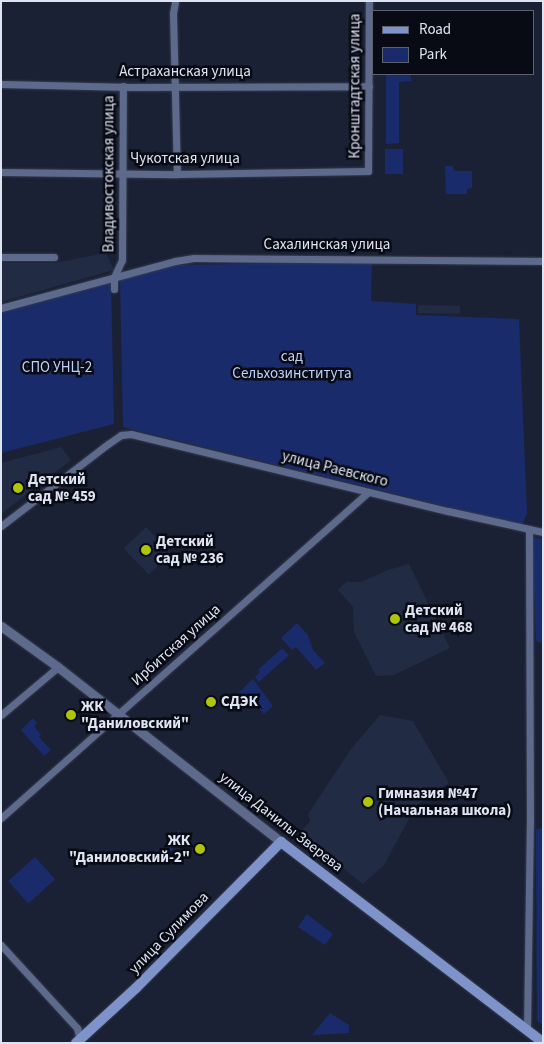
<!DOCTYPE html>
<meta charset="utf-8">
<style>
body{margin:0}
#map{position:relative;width:544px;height:1044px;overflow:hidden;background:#1a2134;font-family:"Source Sans 3",sans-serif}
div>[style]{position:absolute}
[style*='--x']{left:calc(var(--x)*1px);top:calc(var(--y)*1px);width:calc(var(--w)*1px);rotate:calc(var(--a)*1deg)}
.built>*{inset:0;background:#212b44;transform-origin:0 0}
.green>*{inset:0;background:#1a2b6b;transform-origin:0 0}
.roads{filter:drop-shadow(0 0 1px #363c4f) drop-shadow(0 0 1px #363c4f)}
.minor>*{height:7px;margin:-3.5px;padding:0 3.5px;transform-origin:3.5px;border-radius:3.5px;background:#5d6a8c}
.tertiary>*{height:9px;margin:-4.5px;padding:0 4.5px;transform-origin:4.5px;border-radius:4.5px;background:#5d6a8c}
.secondary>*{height:10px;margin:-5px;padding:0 5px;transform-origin:5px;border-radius:5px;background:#7e93ca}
.dots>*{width:14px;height:14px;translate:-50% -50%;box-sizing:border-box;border:2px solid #080b14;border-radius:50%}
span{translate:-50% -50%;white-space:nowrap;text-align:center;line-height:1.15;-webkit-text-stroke:5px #080b14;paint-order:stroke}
.street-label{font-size:15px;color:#dfe4f2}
.park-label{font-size:15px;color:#becffa}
.poi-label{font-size:15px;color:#dfe4f2;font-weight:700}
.left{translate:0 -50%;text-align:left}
.right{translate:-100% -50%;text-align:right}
.frame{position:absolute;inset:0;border:2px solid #dfe4f2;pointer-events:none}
.legend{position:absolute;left:372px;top:10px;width:162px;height:65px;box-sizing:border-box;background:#080b14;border:1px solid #5e626d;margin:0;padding:6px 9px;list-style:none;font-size:15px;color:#dfe4f2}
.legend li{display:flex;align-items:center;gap:10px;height:25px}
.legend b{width:25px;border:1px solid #5e626d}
</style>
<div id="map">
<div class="built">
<i style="clip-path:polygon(106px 253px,114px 270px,1px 302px,1px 263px,54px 263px)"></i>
<i style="left:418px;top:305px;width:42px;height:8px;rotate:1deg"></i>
<i style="clip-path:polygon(61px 447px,71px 460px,1px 514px,1px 463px)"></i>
<i style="left:146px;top:527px;width:36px;height:31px;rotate:46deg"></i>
<i style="clip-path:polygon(409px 564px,450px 648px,394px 675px,376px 676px,354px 632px,353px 607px,338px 590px,346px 582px,361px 582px,388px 570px)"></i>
<i style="clip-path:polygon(380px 715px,413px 721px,449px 783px,416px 806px,384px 865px,363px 884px,299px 834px,310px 821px,308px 814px,351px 749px)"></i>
</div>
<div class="green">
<i style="clip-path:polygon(386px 74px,410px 74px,412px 81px,399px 82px,399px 143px,386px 144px)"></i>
<i style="left:385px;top:149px;width:18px;height:25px"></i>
<i style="clip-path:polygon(445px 166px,453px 166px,454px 171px,472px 171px,472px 188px,467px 189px,467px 194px,446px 194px)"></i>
<i style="clip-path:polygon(372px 262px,371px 301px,416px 304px,416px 315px,519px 319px,527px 513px,522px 525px,123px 427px,120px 280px,175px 265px)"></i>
<i style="clip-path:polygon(111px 282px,114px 424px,1px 453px,1px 312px)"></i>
<i style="clip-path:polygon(532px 537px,543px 539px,543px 643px,536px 641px)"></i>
<i style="clip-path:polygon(297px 623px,308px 635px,313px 650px,325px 663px,316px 670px,296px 647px,292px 650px,281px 638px)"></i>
<i style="clip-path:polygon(282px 648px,289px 655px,259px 682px,255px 677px,260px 672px,258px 670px)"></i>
<i style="clip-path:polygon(253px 679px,273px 706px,264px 714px,253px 702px,242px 698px,238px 693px)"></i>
<i style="clip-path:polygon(33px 718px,37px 723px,34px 726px,41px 735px,39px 737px,51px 750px,44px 756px,21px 730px)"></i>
<i style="clip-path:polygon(543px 828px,543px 1025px,537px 1021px,536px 829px)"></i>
<i style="clip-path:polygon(179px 830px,188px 845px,175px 846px,165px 858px,160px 853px)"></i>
<i style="left:35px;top:857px;width:30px;height:36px;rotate:48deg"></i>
<i style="clip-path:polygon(307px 914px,333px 934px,325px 945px,298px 927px)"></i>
<i style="clip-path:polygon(330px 1013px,349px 1025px,349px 1033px,312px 1035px)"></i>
</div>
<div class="roads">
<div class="minor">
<i style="--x:175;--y:2;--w:11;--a:100"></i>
<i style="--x:173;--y:13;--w:161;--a:88.6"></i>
<i style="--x:1;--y:84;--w:130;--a:1.3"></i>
<i style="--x:131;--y:87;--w:238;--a:-0.2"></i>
<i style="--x:1;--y:172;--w:176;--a:0.7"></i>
<i style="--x:177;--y:174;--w:191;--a:-0.9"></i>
<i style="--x:368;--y:171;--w:170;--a:-89.7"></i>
<i style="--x:1;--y:257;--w:53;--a:0"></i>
<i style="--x:114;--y:289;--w:12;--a:-90"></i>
<i style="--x:114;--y:277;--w:19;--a:-65"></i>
<i style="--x:122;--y:260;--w:174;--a:-89.7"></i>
<i style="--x:1;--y:308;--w:180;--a:-15.1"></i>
<i style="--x:175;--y:261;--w:19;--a:-9"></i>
<i style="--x:194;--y:258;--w:349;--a:0.5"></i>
<i style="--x:1;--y:526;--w:135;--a:-37.5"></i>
<i style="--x:108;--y:444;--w:16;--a:-35"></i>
<i style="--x:121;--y:435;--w:10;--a:-6"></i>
<i style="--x:131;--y:434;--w:326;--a:13.7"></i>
<i style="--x:448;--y:511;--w:97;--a:12.5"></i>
<i style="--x:1;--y:715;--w:75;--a:-40.1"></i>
<i style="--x:1;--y:818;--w:491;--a:-41.6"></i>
<i style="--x:1;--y:945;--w:113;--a:47.5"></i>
<i style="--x:77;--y:1028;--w:12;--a:76"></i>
<i style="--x:527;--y:1030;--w:208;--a:-89.2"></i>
<i style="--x:530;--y:822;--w:293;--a:-90.2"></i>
</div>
<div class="tertiary">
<i style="--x:1;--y:626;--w:70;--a:35.7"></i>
<i style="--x:58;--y:667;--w:283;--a:38.1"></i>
</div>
<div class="secondary">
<i style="--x:76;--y:1043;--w:81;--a:-42.5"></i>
<i style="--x:136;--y:988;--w:206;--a:-45.2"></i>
<i style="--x:281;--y:842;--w:330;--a:37.4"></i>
</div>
</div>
<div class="dots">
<i style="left:18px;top:488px;background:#aec509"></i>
<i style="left:146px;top:550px;background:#aec509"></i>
<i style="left:395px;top:619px;background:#aec509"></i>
<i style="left:211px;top:702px;background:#aec509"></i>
<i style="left:71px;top:715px;background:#aec509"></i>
<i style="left:368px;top:802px;background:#aec509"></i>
<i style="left:200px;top:849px;background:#aec509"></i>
</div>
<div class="street-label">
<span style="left:185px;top:72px">Астраханская улица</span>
<span style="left:355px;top:86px;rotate:-90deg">Кронштадтская улица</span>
<span style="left:185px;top:159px">Чукотская улица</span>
<span style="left:109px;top:174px;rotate:-90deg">Владивостокская улица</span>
<span style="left:327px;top:245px">Сахалинская улица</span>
<span style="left:335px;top:469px;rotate:14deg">улица Раевского</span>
<span style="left:176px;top:645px;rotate:-42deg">Ирбитская улица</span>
<span style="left:281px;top:822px;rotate:38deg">улица Данилы Зверева</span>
<span style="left:169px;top:933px;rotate:-46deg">улица Сулимова</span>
</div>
<div class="park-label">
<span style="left:292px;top:365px">сад<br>Сельхозинститута</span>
<span style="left:57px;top:368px">СПО УНЦ-2</span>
</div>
<div class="poi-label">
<span class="left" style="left:28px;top:488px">Детский<br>сад № 459</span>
<span class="left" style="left:156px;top:550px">Детский<br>сад № 236</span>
<span class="left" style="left:405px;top:619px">Детский<br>сад № 468</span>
<span class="left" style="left:221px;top:702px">СДЭК</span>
<span class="left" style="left:81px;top:715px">ЖК<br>"Даниловский"</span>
<span class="left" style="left:378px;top:802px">Гимназия №47<br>(Начальная школа)</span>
<span class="right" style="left:190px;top:849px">ЖК<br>"Даниловский-2"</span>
</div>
<div class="frame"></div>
<ul class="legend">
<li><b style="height:6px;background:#7e93ca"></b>Road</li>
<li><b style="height:14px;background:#1a2b6b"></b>Park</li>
</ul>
</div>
